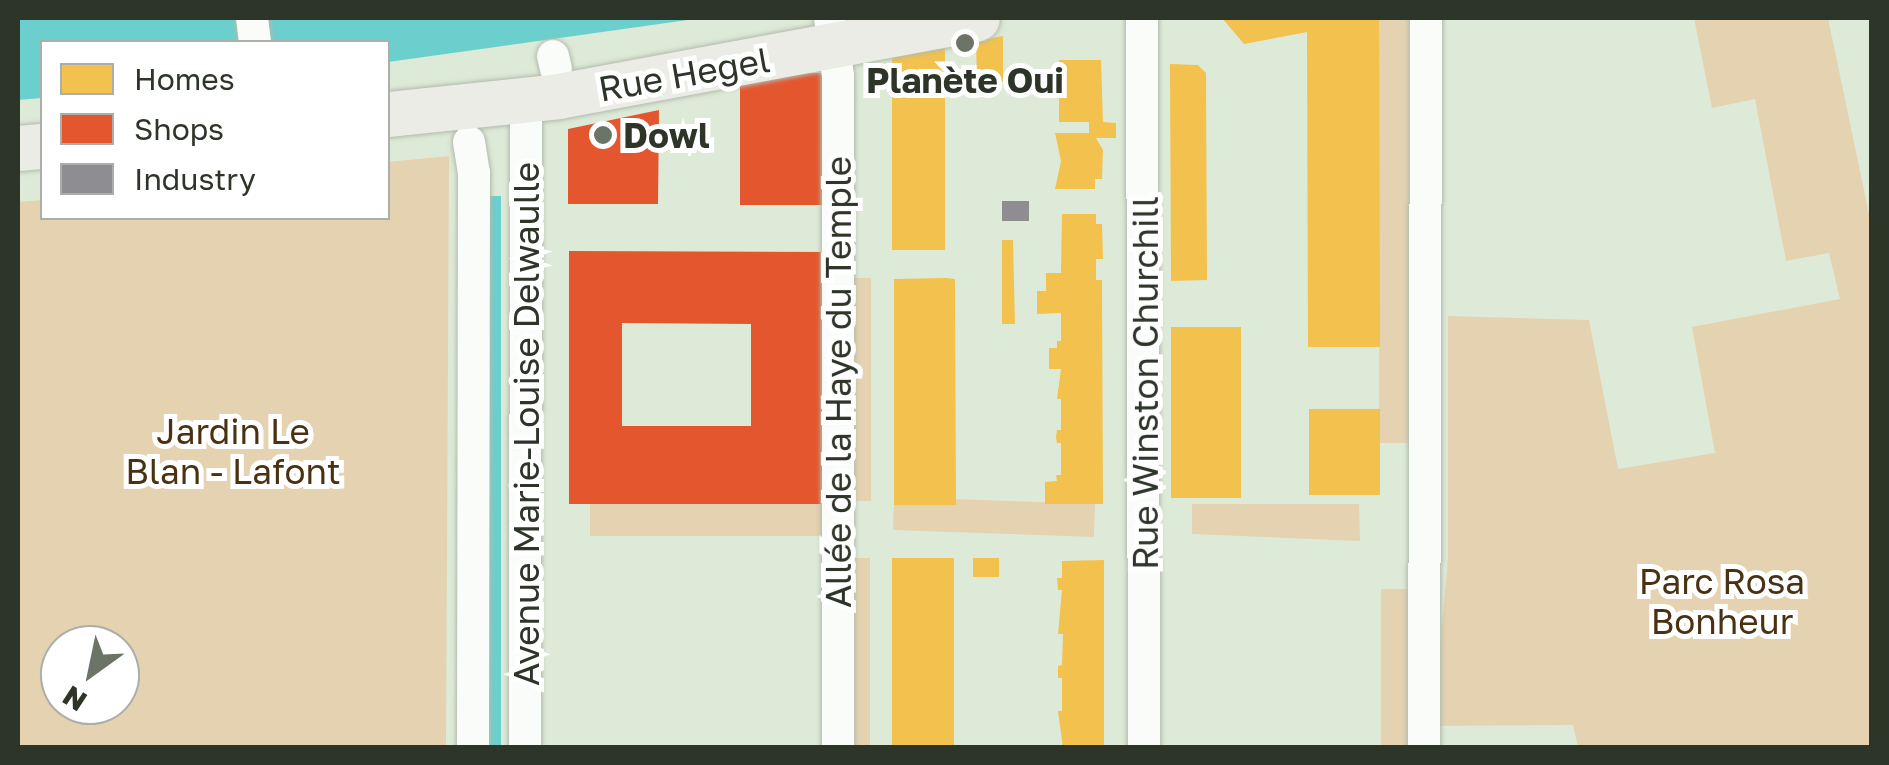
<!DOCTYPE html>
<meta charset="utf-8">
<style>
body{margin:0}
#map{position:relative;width:1889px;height:765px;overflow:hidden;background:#deead8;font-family:"Golos Text",sans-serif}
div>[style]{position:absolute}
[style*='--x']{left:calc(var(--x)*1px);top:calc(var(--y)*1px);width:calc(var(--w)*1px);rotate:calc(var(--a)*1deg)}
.green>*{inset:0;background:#e4d2b0;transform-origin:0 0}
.water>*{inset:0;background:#6bcfce;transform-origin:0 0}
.homes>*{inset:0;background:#f2c14e;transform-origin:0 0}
.shops>*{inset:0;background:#e4572e;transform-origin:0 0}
.industry>*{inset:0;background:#8d8d92;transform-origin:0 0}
.roads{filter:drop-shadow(0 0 2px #b2bbad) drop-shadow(0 0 2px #b2bbad)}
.street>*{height:32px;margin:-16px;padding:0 16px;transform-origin:16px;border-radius:16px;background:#fafcf9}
.secondary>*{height:45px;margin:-22.5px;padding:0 22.5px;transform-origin:22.5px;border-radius:22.5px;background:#ebece5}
.dots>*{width:28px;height:28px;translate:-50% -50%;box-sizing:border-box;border:5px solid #fff;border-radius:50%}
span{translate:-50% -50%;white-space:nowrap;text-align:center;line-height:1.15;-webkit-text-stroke:10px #fff;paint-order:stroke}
.street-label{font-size:35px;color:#2d3529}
.poi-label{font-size:35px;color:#2d3529;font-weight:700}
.left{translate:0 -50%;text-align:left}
.park-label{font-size:35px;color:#4a3112}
.frame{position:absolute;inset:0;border:20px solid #2d3529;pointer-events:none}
.legend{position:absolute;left:40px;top:40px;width:350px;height:180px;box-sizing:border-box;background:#fff;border:2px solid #abaea9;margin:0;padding:12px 18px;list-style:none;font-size:30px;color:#2d3529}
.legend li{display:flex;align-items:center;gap:20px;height:50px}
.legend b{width:50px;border:2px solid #abaea9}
.north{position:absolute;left:40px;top:625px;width:100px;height:100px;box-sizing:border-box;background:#fff;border:2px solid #abaea9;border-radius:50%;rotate:213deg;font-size:28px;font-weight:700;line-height:40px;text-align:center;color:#2d3529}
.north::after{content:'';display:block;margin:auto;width:35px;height:45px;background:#6b7466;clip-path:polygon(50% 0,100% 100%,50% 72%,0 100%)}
</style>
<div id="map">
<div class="green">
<i style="left:1379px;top:18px;width:34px;height:425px"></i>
<i style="clip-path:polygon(1694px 18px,1828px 18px,1871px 224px,1871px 747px,1578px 747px,1573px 725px,1433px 726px,1448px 558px,1448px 316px,1589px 320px,1618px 469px,1715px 453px,1692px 327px,1840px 299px,1829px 253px,1786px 261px,1755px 99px,1712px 108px)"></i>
<i style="clip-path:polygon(evenodd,449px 156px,446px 747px,18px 747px,18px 202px,42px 200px,42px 218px,388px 218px,388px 162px,449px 156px,60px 645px,120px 645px,120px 705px,60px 705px,60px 645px)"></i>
<i style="left:847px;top:278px;width:24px;height:223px"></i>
<i style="left:590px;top:504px;width:238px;height:32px"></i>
<i style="left:1095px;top:504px;width:33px;height:201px;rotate:92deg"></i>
<i style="clip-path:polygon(1192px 504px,1359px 504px,1360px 541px,1192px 534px)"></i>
<i style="left:846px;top:558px;width:24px;height:190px"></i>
<i style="left:1417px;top:589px;width:158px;height:36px;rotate:90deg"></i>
</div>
<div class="water">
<i style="clip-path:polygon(18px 18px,702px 18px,388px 62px,388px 42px,42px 42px,42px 98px,18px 100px)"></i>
<i style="left:489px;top:196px;width:12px;height:552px"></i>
</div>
<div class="homes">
<i style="clip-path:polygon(1222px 18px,1379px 18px,1380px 347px,1308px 347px,1307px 32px,1244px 44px)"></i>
<i style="clip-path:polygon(1003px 36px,1003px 82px,977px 82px,976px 41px)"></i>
<i style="left:945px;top:46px;width:204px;height:53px;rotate:90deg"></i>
<i style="clip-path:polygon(1059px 60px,1101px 60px,1103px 122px,1116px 123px,1116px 138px,1096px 138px,1103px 150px,1102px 179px,1095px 179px,1095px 189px,1055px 189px,1061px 161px,1055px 133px,1089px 133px,1089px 122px,1059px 122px)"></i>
<i style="clip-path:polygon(1170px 64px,1198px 65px,1206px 73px,1207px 280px,1171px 281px)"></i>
<i style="clip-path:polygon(1062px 214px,1096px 214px,1096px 224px,1102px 224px,1103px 259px,1096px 259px,1096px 280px,1102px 280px,1103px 504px,1045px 504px,1045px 482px,1057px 481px,1056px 475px,1061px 475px,1061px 443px,1057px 443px,1056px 437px,1057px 430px,1061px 430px,1061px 399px,1057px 399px,1061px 369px,1049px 369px,1049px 348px,1057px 348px,1057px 341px,1061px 341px,1061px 313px,1037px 314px,1037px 291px,1046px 291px,1046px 273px,1061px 273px)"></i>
<i style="clip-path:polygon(1002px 240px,1013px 240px,1015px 324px,1002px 324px)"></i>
<i style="clip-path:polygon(946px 278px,955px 279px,956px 505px,894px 505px,894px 279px)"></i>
<i style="left:1241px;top:327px;width:171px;height:70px;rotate:90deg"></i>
<i style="left:1380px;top:409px;width:86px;height:71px;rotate:90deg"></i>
<i style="left:892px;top:558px;width:62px;height:190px"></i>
<i style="left:973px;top:558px;width:26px;height:19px"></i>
<i style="clip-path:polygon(1104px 560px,1104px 748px,1063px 748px,1058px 711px,1062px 711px,1062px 678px,1058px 678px,1058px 666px,1062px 665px,1063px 634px,1058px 634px,1062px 590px,1058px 590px,1057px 578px,1062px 578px,1062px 561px)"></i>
</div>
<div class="shops">
<i style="left:828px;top:73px;width:132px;height:88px;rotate:90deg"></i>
<i style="clip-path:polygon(659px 110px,658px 204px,568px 204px,568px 129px)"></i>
<i style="clip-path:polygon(evenodd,569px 251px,827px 252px,828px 504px,569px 504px,569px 251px,622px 323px,751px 324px,751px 426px,622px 426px,622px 323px)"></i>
</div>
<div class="industry">
<i style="left:1002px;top:201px;width:27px;height:20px"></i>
</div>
<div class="roads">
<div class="street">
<i style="--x:252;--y:18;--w:24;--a:83"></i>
<i style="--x:830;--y:18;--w:59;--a:82.1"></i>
<i style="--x:838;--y:76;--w:672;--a:90"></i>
<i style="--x:1142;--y:18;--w:730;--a:89.84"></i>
<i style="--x:553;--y:56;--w:13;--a:77"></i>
<i style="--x:469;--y:142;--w:31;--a:81"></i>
<i style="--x:474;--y:173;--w:575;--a:90.1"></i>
<i style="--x:525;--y:748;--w:648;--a:-89.91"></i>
<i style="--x:1424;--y:748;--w:730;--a:-89.84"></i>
</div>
<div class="secondary">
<i style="--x:388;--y:114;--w:171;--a:-6"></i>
<i style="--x:558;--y:96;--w:426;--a:-10.5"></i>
<i style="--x:18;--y:148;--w:24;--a:-5"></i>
</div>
</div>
<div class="dots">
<i style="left:965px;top:43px;background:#6b7466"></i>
<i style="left:603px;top:135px;background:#6b7466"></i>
</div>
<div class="street-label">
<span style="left:684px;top:74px;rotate:-10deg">Rue Hegel</span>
<span style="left:838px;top:382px;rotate:-90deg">Allée de la Haye du Temple</span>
<span style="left:1145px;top:383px;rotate:-90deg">Rue Winston Churchill</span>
<span style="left:526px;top:424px;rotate:-90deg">Avenue Marie-Louise Delwaulle</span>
</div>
<div class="poi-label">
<span style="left:965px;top:80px">Planète Oui</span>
<span class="left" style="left:623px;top:135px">Dowl</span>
</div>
<div class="park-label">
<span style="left:233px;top:451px">Jardin Le<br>Blan - Lafont</span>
<span style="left:1722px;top:601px">Parc Rosa<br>Bonheur</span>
</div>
<div class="frame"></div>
<ul class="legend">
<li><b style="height:28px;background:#f2c14e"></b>Homes</li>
<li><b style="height:28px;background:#e4572e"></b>Shops</li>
<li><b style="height:28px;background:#8d8d92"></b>Industry</li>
</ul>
<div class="north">N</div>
</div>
